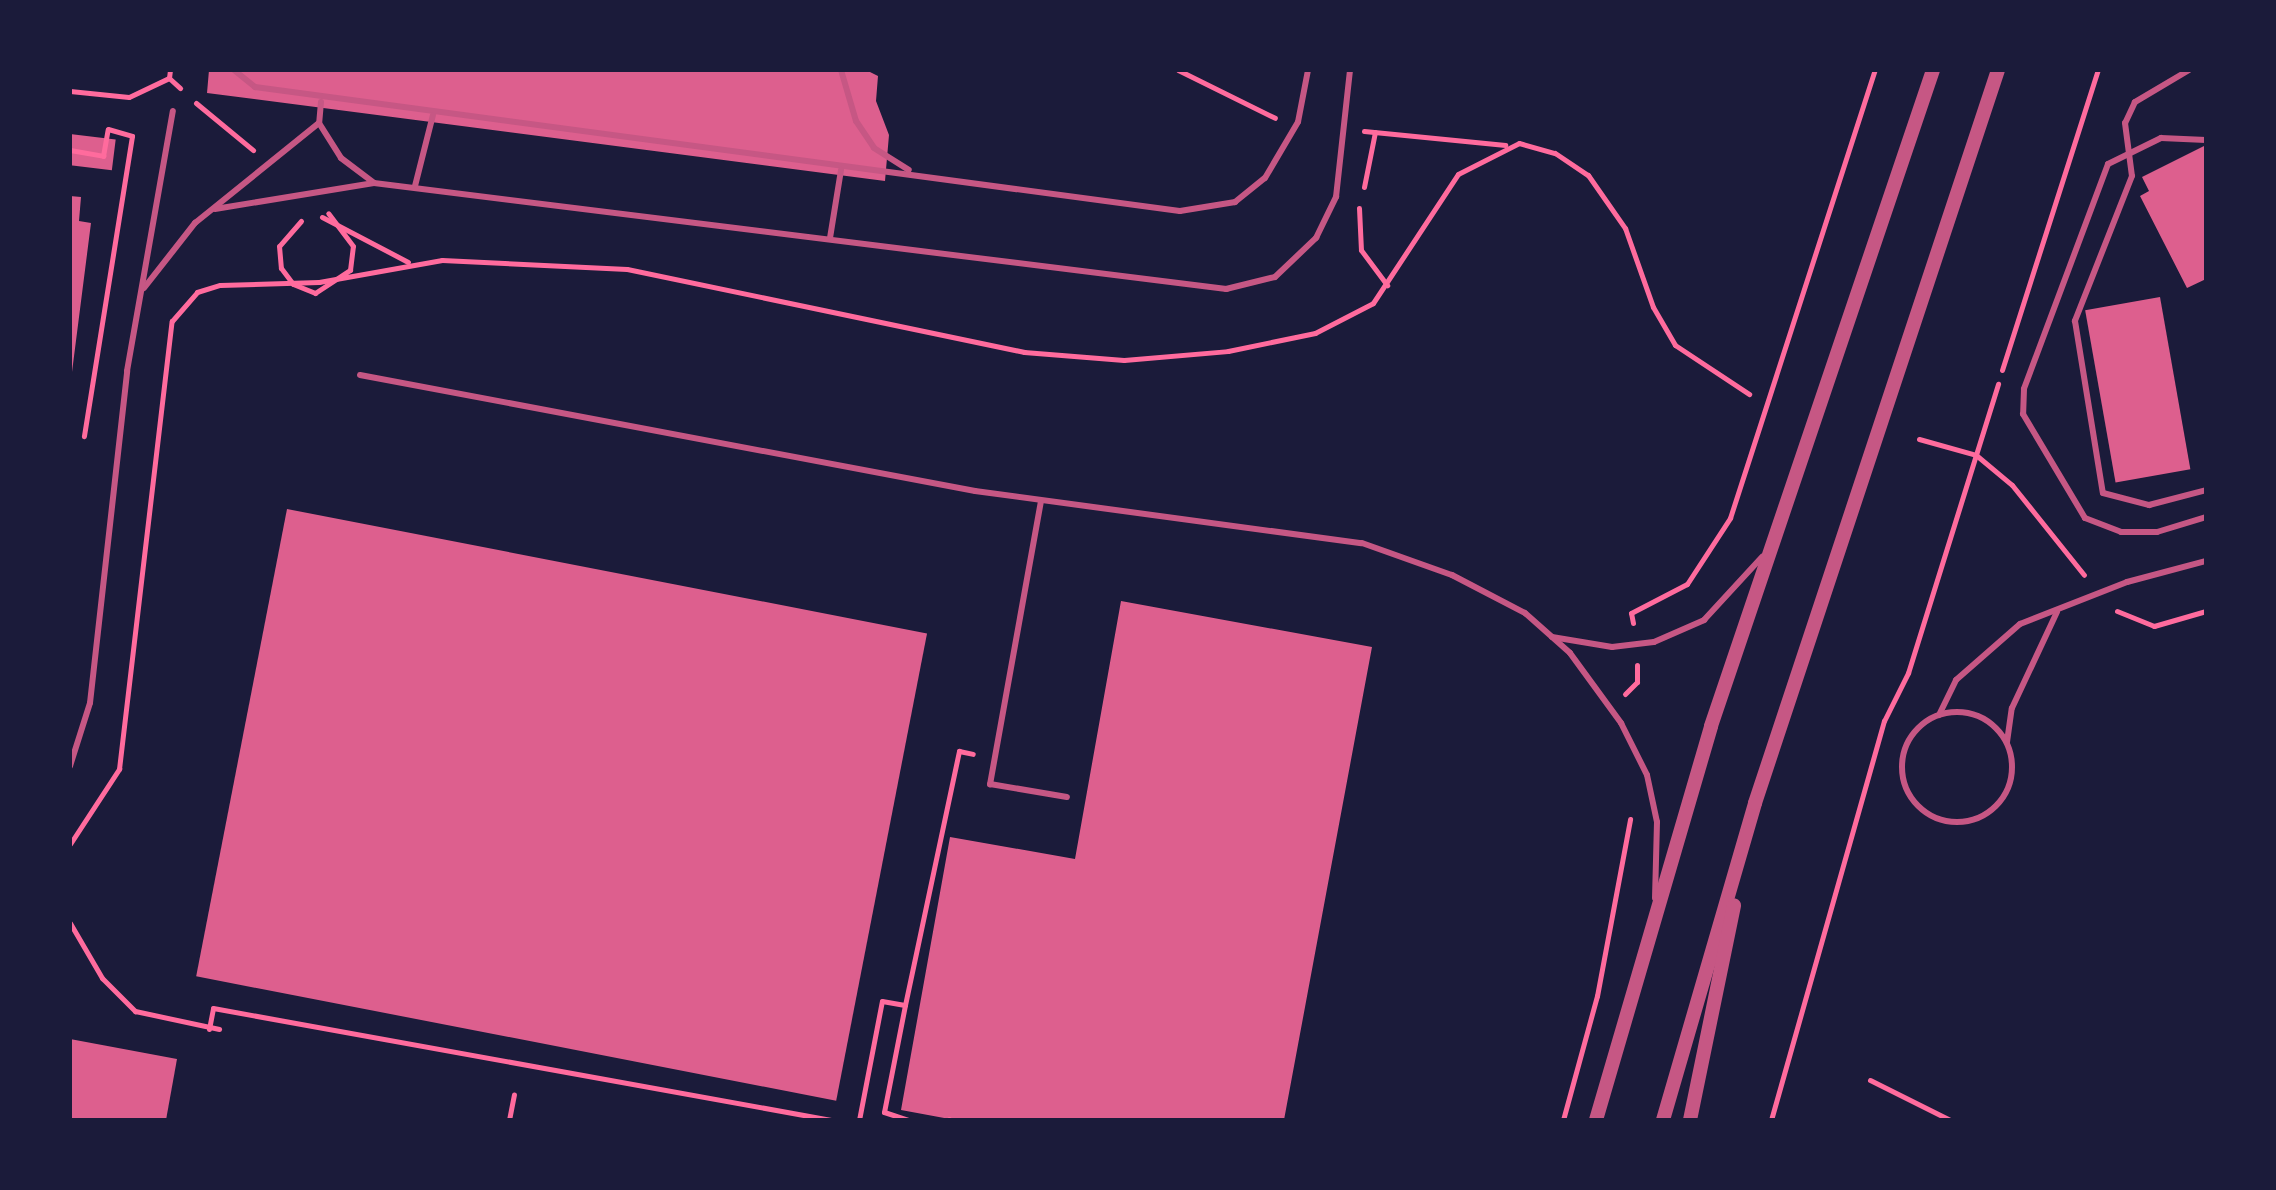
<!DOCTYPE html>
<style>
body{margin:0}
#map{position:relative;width:2276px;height:1190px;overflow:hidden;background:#1b1b3a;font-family:"Golos Text",sans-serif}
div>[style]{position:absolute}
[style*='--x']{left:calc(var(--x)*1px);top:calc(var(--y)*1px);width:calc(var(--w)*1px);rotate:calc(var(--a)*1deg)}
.building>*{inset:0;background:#dd5f8e;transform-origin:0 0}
.path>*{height:5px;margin:-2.5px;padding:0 2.5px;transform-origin:2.5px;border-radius:2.5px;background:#ff6b9d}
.service>*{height:6px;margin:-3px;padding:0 3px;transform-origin:3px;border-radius:3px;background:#c65784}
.service>.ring{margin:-3px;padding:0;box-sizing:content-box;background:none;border:6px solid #c65784;border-radius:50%}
.tertiary>*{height:14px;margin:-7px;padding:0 7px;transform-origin:7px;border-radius:7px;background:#c65784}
span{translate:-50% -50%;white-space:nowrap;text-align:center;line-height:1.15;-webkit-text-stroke:8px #1b1b3a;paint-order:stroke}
.frame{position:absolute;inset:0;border:72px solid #1b1b3a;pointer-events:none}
</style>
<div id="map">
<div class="building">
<i style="clip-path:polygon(209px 70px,866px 70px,878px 76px,876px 101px,889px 135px,885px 181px,207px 93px)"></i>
<i style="left:70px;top:134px;width:46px;height:31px;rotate:7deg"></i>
<i style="clip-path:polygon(2206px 145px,2206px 279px,2187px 288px,2140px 196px,2149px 191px,2142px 177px)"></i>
<i style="clip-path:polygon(70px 196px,81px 197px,79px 221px,91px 223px,72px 372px)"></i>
<i style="left:2160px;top:297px;width:175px;height:76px;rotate:80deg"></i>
<i style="left:287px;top:509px;width:652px;height:476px;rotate:11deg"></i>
<i style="clip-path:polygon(1121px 601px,1372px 647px,1284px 1120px,955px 1120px,901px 1110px,950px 837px,1075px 859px)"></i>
<i style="clip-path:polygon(70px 1039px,177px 1059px,166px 1120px,70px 1120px)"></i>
</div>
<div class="path">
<i style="--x:1178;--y:70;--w:108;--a:26.3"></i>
<i style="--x:169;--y:78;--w:15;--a:42"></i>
<i style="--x:70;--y:91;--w:59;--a:5.8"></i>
<i style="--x:129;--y:97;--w:44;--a:-25.4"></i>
<i style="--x:169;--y:78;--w:8;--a:-83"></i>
<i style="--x:196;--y:103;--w:74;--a:39.5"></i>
<i style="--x:1364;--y:131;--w:142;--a:5.7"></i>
<i style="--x:70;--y:150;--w:34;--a:10"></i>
<i style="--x:103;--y:156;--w:27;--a:-80"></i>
<i style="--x:108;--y:129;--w:25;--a:16"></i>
<i style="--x:132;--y:136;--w:304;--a:99.1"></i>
<i style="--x:1364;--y:187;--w:56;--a:-78.7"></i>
<i style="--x:1359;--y:208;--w:42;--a:87.3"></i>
<i style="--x:1361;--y:250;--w:44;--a:53.4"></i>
<i style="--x:322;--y:217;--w:97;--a:27.6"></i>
<i style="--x:301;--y:221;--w:33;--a:131"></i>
<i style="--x:279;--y:246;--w:22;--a:85"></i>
<i style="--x:281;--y:268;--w:20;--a:53"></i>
<i style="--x:293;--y:284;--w:24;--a:22"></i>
<i style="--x:315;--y:293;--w:42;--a:-33.3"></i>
<i style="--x:350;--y:270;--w:24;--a:-83"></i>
<i style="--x:353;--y:246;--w:41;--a:-127.1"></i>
<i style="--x:2002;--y:370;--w:315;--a:-72.3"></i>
<i style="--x:1919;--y:439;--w:59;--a:15.7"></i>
<i style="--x:1976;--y:455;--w:47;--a:39.8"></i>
<i style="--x:2012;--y:485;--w:115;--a:51.3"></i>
<i style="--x:2117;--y:611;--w:40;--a:22"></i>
<i style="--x:2154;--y:626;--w:54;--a:-16.1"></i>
<i style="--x:1633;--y:623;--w:10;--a:-101"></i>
<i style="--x:1631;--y:613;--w:63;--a:-27.4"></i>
<i style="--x:1687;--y:584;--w:79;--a:-56.9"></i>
<i style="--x:1730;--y:518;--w:471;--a:-72.1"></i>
<i style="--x:1625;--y:694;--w:17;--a:-45"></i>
<i style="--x:1637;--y:682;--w:17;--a:-90"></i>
<i style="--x:70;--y:844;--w:90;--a:-56.8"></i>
<i style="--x:119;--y:769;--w:451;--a:-83.3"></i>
<i style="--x:172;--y:321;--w:38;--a:-49"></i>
<i style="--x:197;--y:292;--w:24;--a:-17"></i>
<i style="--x:220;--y:285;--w:99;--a:-1.7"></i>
<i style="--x:319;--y:282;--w:125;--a:-10.1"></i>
<i style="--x:442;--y:260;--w:185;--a:2.8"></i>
<i style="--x:627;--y:269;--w:406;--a:11.8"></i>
<i style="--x:1024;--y:352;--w:100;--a:4.6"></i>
<i style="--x:1124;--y:360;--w:104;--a:-4.9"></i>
<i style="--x:1228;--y:351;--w:89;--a:-11.7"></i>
<i style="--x:1315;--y:333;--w:65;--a:-27.3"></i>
<i style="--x:1373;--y:303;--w:154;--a:-56.6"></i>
<i style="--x:1458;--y:174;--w:68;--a:-26.9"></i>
<i style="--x:1519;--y:143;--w:37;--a:16"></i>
<i style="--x:1555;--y:153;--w:40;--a:34"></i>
<i style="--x:1588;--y:175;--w:65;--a:55.1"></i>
<i style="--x:1625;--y:228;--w:84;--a:70.5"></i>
<i style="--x:1653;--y:307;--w:44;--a:59.9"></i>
<i style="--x:1675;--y:345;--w:89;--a:33.5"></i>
<i style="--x:70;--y:923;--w:64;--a:59.8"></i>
<i style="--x:102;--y:978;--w:47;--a:45"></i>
<i style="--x:135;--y:1011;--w:86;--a:12.1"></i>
<i style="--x:905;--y:1005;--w:260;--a:-78"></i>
<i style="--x:959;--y:751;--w:14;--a:12"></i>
<i style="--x:209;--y:1029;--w:21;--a:-79"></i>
<i style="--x:213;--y:1008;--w:628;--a:10.27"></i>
<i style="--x:1870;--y:1080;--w:89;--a:26.6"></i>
<i style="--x:509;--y:1120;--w:26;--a:-79"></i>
<i style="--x:859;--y:1120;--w:121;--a:-79.1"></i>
<i style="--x:882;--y:1001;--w:23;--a:10"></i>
<i style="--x:905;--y:1005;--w:109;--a:101.1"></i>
<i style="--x:884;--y:1112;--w:26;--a:18"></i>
<i style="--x:949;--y:1120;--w:1;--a:-90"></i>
<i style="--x:1563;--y:1120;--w:129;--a:-74.7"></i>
<i style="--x:1597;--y:996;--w:180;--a:-79.4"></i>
<i style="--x:1771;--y:1120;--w:415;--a:-74.2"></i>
<i style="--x:1884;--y:721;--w:54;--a:-63.4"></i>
<i style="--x:1908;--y:673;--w:303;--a:-72.7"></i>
</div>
<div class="service">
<i style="--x:234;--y:70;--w:27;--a:39"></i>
<i style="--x:255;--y:87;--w:933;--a:7.64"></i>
<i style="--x:1180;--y:211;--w:56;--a:-9.3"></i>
<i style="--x:1235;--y:202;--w:38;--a:-39"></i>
<i style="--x:1265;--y:178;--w:65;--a:-59.5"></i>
<i style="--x:1298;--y:122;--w:53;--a:-79.1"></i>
<i style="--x:841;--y:70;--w:53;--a:73.6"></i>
<i style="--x:856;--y:121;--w:32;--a:56"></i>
<i style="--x:874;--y:148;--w:41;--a:32.2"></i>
<i style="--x:2189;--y:70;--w:63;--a:149.3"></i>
<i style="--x:2135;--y:102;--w:23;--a:115"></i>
<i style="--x:2125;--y:123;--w:53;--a:82.5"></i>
<i style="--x:2132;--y:176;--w:156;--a:111.5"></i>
<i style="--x:2075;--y:321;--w:174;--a:80.8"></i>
<i style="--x:2103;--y:493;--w:48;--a:14.6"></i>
<i style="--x:2149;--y:505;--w:59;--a:-14.7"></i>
<i style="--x:321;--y:102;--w:21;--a:95"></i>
<i style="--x:319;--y:123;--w:41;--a:57.8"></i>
<i style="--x:341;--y:158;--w:41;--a:37.1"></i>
<i style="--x:2206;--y:140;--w:45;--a:-177.5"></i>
<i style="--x:2161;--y:138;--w:59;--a:153.9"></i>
<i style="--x:2108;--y:164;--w:240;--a:110.5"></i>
<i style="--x:2024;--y:389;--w:25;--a:92"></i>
<i style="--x:2023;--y:414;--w:121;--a:59.2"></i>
<i style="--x:2085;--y:518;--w:39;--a:21"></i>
<i style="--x:2121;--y:532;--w:36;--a:0"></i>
<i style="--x:2157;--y:532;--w:51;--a:-17"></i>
<i style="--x:415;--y:186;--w:73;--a:-75.8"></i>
<i style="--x:215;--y:209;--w:161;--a:-9.3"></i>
<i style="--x:374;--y:183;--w:859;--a:7.09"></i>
<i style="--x:1226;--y:289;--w:50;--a:-13.8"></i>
<i style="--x:1275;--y:277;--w:57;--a:-43.6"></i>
<i style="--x:1316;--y:238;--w:46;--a:-64"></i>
<i style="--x:1336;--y:197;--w:128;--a:-83.7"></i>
<i style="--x:830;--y:238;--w:69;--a:-80.8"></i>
<i style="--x:144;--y:288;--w:83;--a:-51.9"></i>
<i style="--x:195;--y:223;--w:159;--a:-38.9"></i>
<i style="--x:360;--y:375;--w:626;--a:10.68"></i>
<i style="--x:975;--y:491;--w:390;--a:7.7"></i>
<i style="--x:1362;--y:543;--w:96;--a:19.6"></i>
<i style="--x:1452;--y:575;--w:82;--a:27.5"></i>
<i style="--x:1525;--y:613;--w:60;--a:41.6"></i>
<i style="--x:1570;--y:653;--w:87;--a:53.9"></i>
<i style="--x:1621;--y:723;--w:58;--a:63.4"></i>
<i style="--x:1647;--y:775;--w:48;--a:78"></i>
<i style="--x:1657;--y:822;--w:76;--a:91.5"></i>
<i style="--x:1041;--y:501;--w:288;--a:100.2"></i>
<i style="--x:990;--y:784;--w:78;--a:9.6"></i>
<i style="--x:1552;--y:637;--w:61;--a:9.5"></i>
<i style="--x:1612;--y:647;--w:42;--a:-6.8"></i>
<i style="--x:1654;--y:642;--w:55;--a:-23.7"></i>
<i style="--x:1704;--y:620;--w:86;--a:-47.4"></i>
<i class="ring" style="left:1902px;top:712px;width:104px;height:104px"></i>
<i style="--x:1939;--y:715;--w:39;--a:-64"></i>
<i style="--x:1956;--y:680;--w:85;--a:-41.2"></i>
<i style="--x:2020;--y:624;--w:115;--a:-21.4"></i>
<i style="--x:2127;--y:582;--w:82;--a:-14.9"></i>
<i style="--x:2007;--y:742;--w:34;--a:-82"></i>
<i style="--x:2012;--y:708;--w:106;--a:-64.9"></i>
<i style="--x:70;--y:766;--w:66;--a:-72.4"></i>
<i style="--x:90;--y:703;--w:334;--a:-83.6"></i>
<i style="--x:127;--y:371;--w:264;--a:-80"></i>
</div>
<div class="tertiary">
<i style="--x:1596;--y:1120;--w:410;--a:-73.7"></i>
<i style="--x:1711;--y:726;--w:693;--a:-71.3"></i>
<i style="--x:1663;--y:1120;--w:330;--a:-73.8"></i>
<i style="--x:1755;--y:803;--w:772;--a:-71.66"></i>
<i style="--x:1690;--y:1120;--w:219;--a:-78.4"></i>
</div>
<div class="frame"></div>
</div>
